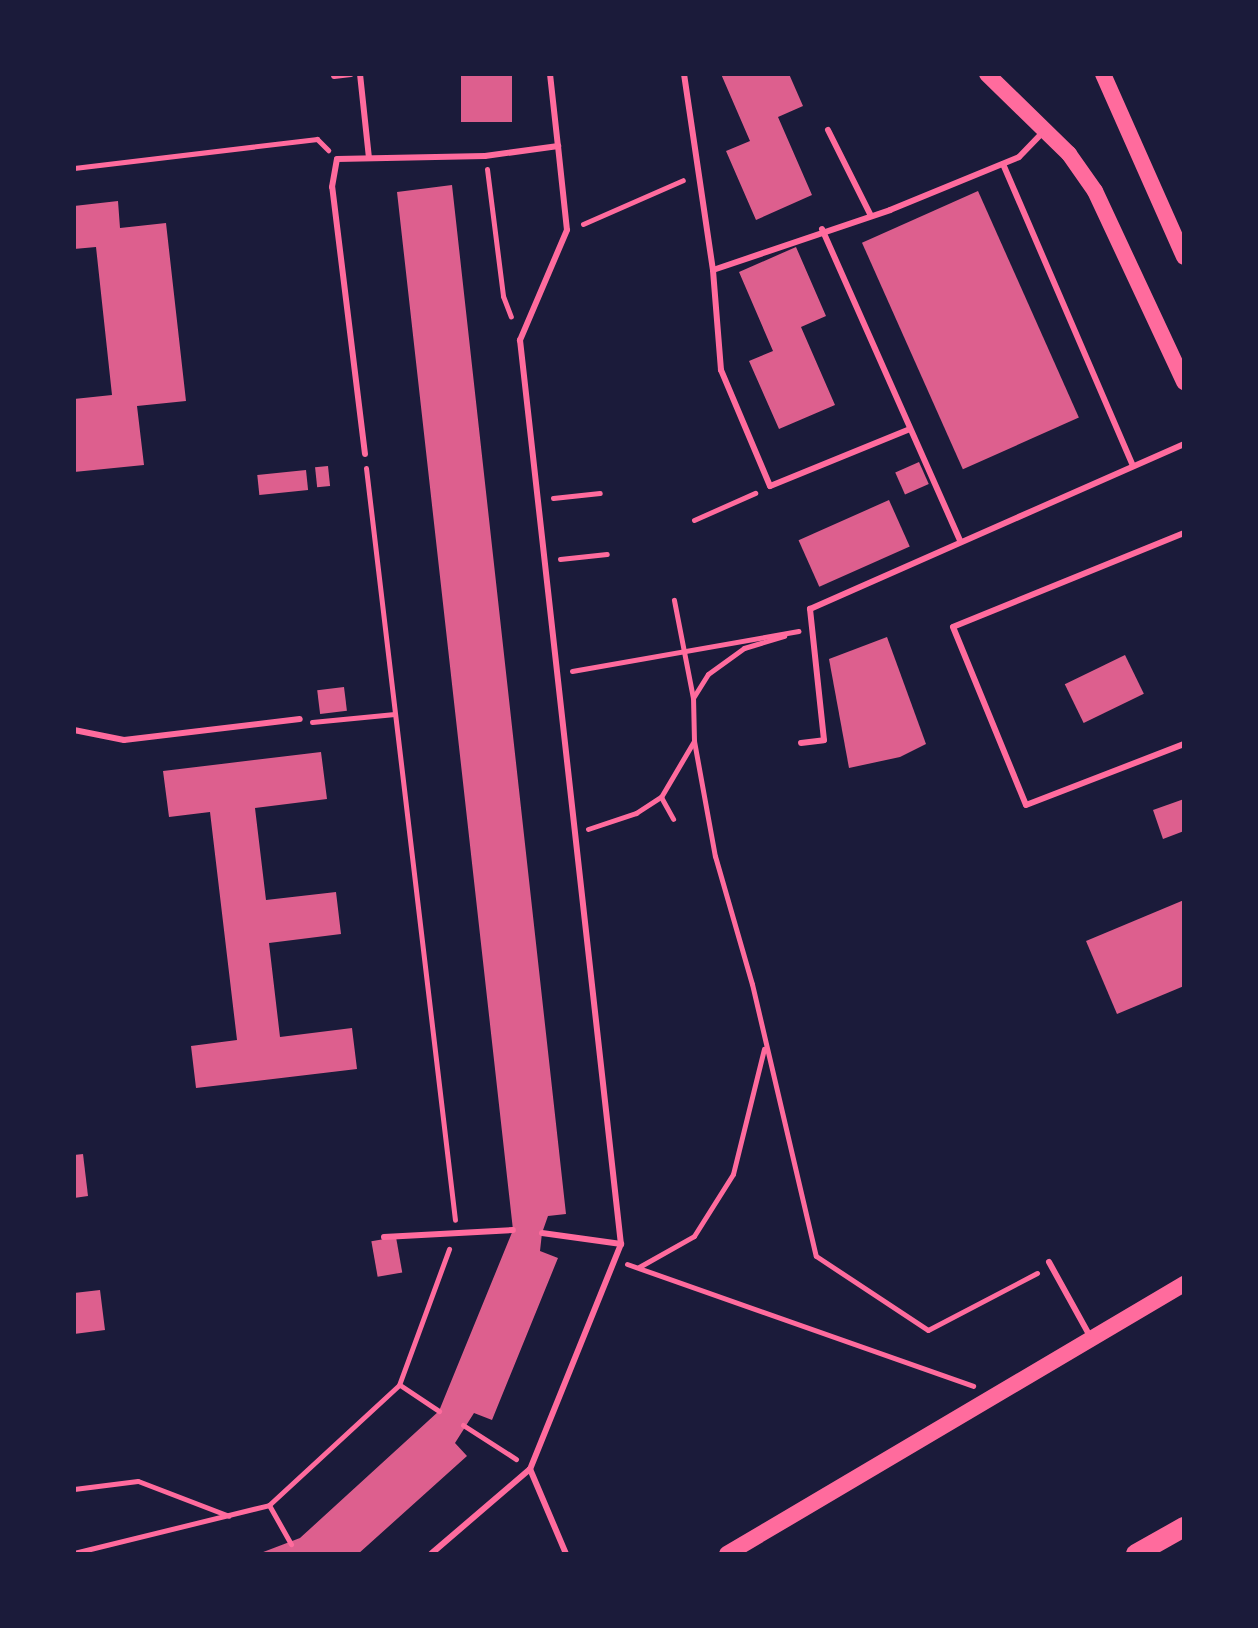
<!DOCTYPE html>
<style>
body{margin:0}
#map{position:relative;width:1258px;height:1628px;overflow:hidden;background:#1b1b3a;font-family:"PT Sans Narrow",sans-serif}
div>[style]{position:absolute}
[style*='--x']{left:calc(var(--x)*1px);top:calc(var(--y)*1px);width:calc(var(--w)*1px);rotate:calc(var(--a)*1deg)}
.building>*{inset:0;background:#dd5f8e;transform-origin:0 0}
.path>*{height:5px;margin:-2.5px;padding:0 2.5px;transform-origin:2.5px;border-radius:2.5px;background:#ff6b9d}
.service>*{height:6px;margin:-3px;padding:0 3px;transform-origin:3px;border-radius:3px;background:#ff6b9d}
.secondary>*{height:16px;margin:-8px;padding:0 8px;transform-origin:8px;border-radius:8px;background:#ff6b9d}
.primary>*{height:20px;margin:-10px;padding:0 10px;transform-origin:10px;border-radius:10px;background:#ff6b9d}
span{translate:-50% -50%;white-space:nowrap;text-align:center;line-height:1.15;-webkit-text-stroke:7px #1b1b3a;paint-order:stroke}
.frame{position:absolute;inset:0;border:76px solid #1b1b3a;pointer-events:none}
</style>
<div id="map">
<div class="building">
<i style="left:461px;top:74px;width:51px;height:48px"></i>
<i style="clip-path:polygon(721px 74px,789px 74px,803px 106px,778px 117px,812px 195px,756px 220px,726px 151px,750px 141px)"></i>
<i style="clip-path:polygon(452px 185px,566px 1214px,548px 1216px,542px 1233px,540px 1251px,558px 1258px,492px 1420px,474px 1413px,455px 1443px,467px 1456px,358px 1554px,258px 1554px,300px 1538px,439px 1411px,513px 1230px,397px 192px)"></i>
<i style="left:978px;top:191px;width:248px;height:127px;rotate:66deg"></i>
<i style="clip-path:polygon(118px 201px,120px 228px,166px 223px,186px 401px,137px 406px,144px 465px,74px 472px,74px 399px,112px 395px,96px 247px,74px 249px,74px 206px)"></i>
<i style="clip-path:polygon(796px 247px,826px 316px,801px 327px,835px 405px,779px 429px,749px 361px,773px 351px,739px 272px)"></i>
<i style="left:919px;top:462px;width:24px;height:26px;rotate:66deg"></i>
<i style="left:328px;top:466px;width:20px;height:13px;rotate:84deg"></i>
<i style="left:306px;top:470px;width:20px;height:49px;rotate:84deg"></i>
<i style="left:889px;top:500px;width:51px;height:99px;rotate:66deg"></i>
<i style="clip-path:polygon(887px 637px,926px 744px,900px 757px,849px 768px,829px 659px)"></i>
<i style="left:1125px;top:655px;width:43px;height:67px;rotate:64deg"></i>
<i style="left:344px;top:687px;width:24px;height:27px;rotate:83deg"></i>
<i style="clip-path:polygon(321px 752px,327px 799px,255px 808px,266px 900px,336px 892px,341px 934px,269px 943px,280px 1037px,352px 1028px,357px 1069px,196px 1088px,191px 1046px,237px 1040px,210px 812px,169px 817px,163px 771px)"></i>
<i style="clip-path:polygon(1184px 799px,1184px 831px,1163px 839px,1153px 810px)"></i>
<i style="clip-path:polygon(1184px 900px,1184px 986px,1117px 1014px,1086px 941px)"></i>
<i style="clip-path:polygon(83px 1154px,88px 1196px,74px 1198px,74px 1155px)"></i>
<i style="left:396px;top:1237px;width:36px;height:25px;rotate:80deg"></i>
<i style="clip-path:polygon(100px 1290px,105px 1330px,74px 1334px,74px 1293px)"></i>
</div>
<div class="path">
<i style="--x:74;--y:168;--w:245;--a:-6.8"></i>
<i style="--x:317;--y:139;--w:16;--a:45"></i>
<i style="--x:487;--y:169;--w:128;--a:82.8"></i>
<i style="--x:503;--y:296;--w:22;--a:69"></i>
<i style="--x:583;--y:224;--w:109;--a:-23.7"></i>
<i style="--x:366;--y:468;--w:757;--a:83.25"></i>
<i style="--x:553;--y:498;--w:47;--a:-6.1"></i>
<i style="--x:694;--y:520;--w:67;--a:-23.9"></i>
<i style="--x:560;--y:559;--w:47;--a:-6.1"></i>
<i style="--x:572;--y:671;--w:230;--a:-10"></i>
<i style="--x:693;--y:698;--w:28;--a:-58"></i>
<i style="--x:708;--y:674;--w:44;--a:-35.8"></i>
<i style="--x:744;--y:648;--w:42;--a:-16.7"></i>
<i style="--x:312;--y:722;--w:83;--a:-5.5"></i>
<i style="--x:694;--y:741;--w:117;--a:79.7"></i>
<i style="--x:715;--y:856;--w:133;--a:73.9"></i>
<i style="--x:752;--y:984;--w:279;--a:76.8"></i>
<i style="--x:816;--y:1256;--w:134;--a:33.5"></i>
<i style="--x:928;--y:1330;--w:123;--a:-27.6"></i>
<i style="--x:661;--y:797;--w:25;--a:61"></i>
<i style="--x:588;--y:829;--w:51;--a:-18.4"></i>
<i style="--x:636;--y:813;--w:30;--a:-33"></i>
<i style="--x:661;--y:797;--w:65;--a:-59.5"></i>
<i style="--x:694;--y:741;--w:43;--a:-91.3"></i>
<i style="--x:693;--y:698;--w:100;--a:-101"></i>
<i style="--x:627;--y:1264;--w:367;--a:19.4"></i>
<i style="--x:639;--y:1267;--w:63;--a:-29.4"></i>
<i style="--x:694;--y:1236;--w:73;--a:-57.8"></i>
<i style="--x:733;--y:1174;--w:129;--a:-76.1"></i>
<i style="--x:400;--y:1385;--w:47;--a:33.7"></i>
<i style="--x:463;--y:1425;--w:63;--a:32.7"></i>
<i style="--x:74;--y:1489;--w:64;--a:-7.1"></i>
<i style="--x:138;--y:1481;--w:97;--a:21"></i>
<i style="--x:269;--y:1505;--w:45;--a:60.6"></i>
<i style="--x:74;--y:1553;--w:201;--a:-13.8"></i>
<i style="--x:269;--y:1505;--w:177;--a:-42.7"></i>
<i style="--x:399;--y:1385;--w:145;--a:-69.8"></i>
</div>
<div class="service">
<i style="--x:360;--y:74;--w:84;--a:83.9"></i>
<i style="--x:550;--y:74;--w:72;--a:83.7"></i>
<i style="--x:684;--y:74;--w:198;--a:81.6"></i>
<i style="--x:334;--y:76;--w:17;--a:-7"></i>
<i style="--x:828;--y:130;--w:96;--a:63.4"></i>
<i style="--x:1003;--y:164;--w:327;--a:66.7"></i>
<i style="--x:822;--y:229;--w:341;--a:66.1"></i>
<i style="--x:910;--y:429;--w:151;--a:157.8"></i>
<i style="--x:770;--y:486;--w:126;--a:-112.9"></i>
<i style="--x:721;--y:370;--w:100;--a:-94.6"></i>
<i style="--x:713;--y:270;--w:187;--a:-18.7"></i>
<i style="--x:890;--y:210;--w:139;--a:-22.3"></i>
<i style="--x:1019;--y:157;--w:37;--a:-46"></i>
<i style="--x:365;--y:454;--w:269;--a:-97"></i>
<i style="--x:332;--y:187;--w:28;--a:-80"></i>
<i style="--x:337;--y:159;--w:148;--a:-1.2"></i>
<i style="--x:485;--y:156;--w:74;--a:-7.8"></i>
<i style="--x:558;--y:146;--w:84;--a:83.9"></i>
<i style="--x:567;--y:230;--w:120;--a:113.1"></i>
<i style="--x:520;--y:340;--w:910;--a:83.63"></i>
<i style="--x:621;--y:1244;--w:243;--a:112"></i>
<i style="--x:530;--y:1469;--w:130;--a:139.4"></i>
<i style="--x:1184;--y:533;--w:249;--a:157.9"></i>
<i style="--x:953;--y:627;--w:192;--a:67.7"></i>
<i style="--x:1026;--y:805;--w:169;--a:-21.1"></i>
<i style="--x:74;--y:730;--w:51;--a:11.3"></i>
<i style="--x:124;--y:740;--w:177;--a:-6.8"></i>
<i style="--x:801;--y:743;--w:23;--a:-7"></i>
<i style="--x:824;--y:740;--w:132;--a:-96.1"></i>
<i style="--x:810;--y:609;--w:409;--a:-23.8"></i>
<i style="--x:542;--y:1233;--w:80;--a:7.9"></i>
<i style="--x:384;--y:1237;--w:129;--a:-3.1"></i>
<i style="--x:1049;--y:1262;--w:87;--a:61.1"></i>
<i style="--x:530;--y:1469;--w:92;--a:67"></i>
</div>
<div class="secondary">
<i style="--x:987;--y:74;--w:115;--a:44.3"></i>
<i style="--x:1069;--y:154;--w:45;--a:54.9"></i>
<i style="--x:1095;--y:191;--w:211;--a:65"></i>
<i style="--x:1103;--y:74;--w:200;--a:66.1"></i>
<i style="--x:727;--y:1554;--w:531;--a:-30.58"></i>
</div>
<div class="primary">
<i style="--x:1136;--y:1554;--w:55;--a:-29.4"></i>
</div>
<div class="frame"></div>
</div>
